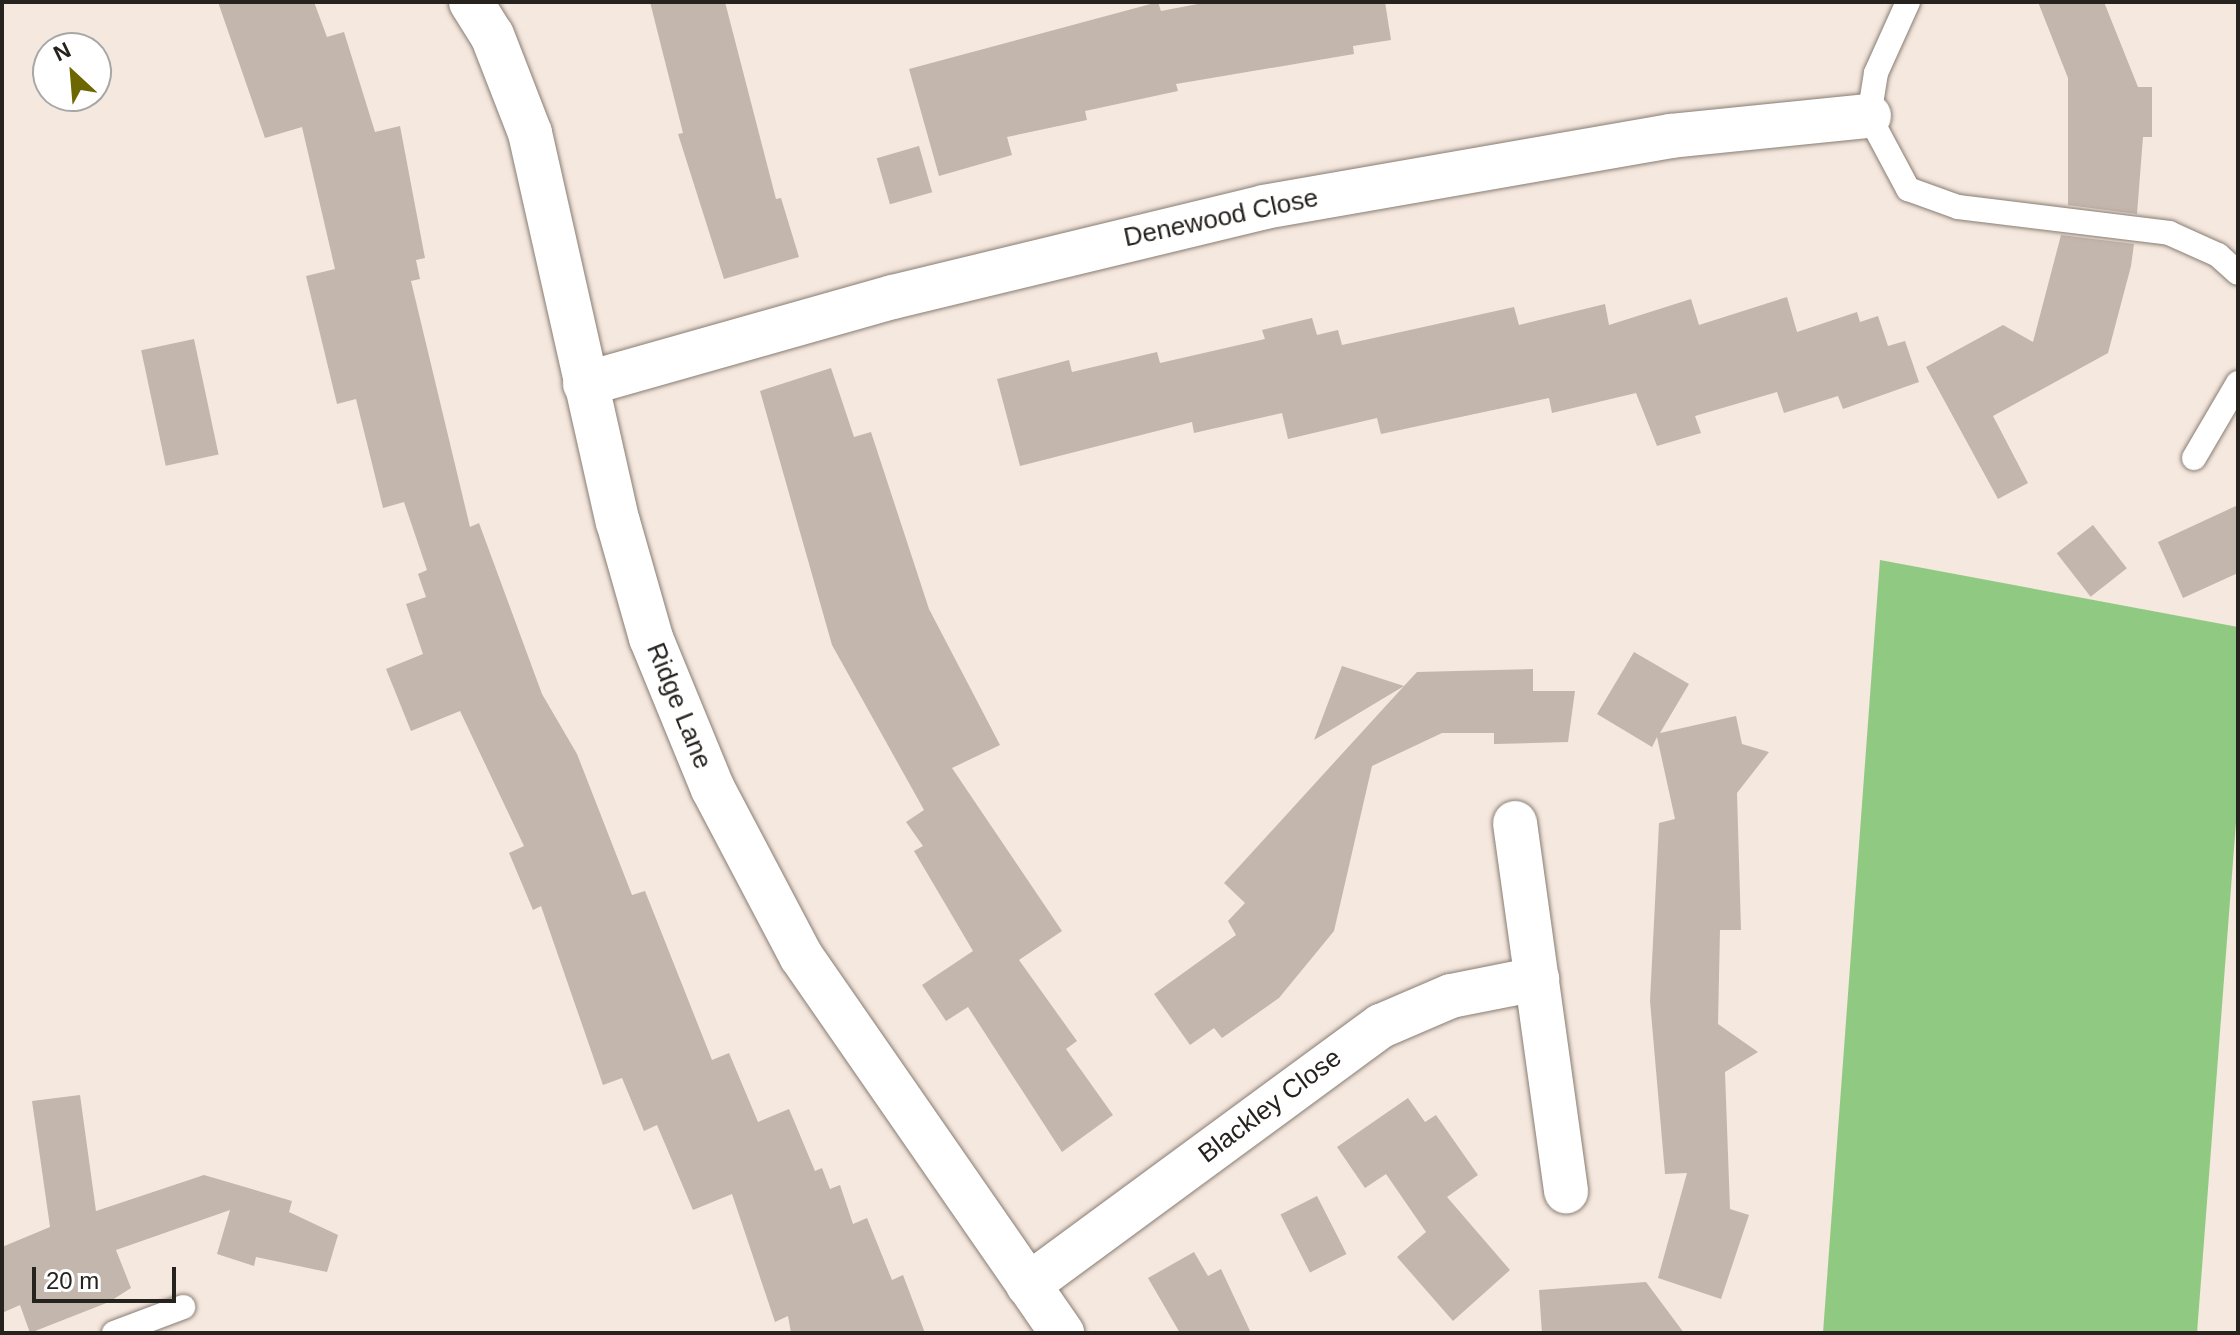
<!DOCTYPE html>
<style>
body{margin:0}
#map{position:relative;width:2240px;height:1335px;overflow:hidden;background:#f5e8de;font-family:Helvetica,sans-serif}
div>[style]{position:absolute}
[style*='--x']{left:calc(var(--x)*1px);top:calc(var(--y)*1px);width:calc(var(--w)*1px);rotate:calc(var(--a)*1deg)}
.forest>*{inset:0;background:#90ca82}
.building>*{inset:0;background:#c3b6ad;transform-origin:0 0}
.roads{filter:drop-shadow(0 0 2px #887d74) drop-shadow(0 0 2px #887d74)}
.lane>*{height:24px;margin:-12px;padding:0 12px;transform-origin:12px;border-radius:12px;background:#fff}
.street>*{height:44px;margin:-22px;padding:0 22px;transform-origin:22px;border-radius:22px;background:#fff}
span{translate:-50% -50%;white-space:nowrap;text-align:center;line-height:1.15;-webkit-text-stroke:6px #fff;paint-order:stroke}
.street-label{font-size:26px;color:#26221e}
.frame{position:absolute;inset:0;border:4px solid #26221e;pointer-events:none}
.north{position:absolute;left:32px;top:32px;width:80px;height:80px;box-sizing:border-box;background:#fff;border:2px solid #a8a7a5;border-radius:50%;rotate:334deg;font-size:22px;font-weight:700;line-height:32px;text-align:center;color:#26221e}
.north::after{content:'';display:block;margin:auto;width:28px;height:36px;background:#6c6700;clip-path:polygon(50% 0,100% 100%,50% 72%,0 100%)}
.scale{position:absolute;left:32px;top:1267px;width:144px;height:36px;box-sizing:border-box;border:4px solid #26221e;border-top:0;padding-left:10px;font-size:24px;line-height:28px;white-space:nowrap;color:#26221e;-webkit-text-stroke:6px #fff;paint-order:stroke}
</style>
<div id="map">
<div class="forest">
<i style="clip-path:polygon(1880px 560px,2238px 627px,2238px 796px,2197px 1333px,1823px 1333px)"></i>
</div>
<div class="building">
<i style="clip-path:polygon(218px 2px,314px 2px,327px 37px,344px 32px,375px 132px,400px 126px,425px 258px,416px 260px,420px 279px,411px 281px,470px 527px,479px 523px,542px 694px,577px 754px,632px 895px,645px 891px,712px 1060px,729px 1053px,758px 1122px,789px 1109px,815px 1171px,822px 1168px,830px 1189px,840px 1185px,853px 1224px,867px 1218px,892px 1280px,903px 1275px,925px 1333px,791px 1333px,788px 1316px,775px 1322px,732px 1194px,693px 1210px,657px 1125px,644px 1131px,622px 1078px,603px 1085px,541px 906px,533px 910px,509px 853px,524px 846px,460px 711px,411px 731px,386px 669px,423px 654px,406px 604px,426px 597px,418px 574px,427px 570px,404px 502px,383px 508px,356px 399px,337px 404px,306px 276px,335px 269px,302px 127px,265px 138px)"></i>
<i style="clip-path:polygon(650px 2px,725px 2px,776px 199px,781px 198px,799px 257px,724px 279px,678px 134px,683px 133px)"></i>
<i style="clip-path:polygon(1158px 2px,1161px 11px,1208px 2px,1385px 2px,1391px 40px,1353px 46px,1354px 54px,1176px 84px,1178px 91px,1085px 111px,1087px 120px,1007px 137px,1012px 155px,939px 176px,909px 69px)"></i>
<i style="clip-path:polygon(2038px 2px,2104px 2px,2138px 87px,2152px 87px,2152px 137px,2143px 137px,2137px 214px,2068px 205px,2068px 78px)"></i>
<i style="left:919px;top:146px;width:48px;height:44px;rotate:74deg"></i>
<i style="clip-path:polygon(2061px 235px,2134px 244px,2131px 266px,2108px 353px,1993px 416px,2028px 483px,1998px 499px,1926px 367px,2003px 325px,2033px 342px)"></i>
<i style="clip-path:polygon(1787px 297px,1797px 332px,1857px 312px,1860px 322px,1878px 316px,1888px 346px,1905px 341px,1919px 382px,1843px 409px,1838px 396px,1784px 413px,1777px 392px,1695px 416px,1701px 433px,1657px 446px,1636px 393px,1552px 413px,1549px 398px,1381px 434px,1377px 418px,1288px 439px,1282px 413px,1194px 433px,1192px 422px,1020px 466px,997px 379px,1069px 360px,1072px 372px,1157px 352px,1160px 363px,1265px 339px,1262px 330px,1312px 318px,1317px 335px,1338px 330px,1342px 345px,1514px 307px,1519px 325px,1605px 304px,1609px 325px,1691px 299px,1699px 325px)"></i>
<i style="left:194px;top:339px;width:118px;height:54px;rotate:78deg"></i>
<i style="clip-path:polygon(831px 368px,854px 437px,871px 432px,929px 609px,1000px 745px,952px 768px,1062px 931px,1019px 960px,1077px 1041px,1066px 1049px,1113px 1115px,1062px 1152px,968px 1007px,946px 1021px,922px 985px,973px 951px,914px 851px,923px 846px,906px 822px,924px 810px,832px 645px,760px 391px)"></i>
<i style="clip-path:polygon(2238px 505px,2238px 573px,2183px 598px,2158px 542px)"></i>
<i style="left:2093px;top:525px;width:55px;height:46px;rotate:52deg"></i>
<i style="clip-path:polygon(1634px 652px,1689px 684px,1660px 733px,1736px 716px,1742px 744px,1769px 752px,1737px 793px,1741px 930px,1720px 930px,1718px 1024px,1758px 1052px,1725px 1072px,1730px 1209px,1749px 1215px,1721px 1299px,1658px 1278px,1687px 1173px,1665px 1174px,1650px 1001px,1659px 823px,1675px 819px,1657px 737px,1652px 747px,1597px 714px)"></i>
<i style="clip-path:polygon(1342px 666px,1404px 686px,1417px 672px,1533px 669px,1533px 691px,1575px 691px,1568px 742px,1494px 744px,1494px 733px,1442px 733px,1372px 766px,1334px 931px,1279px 998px,1222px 1038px,1214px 1028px,1190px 1045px,1154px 994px,1236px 935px,1228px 921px,1245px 903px,1224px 883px,1404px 686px,1314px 740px)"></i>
<i style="clip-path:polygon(80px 1095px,96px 1211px,204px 1175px,292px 1201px,289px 1212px,338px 1235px,327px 1272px,256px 1257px,254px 1266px,217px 1254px,230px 1210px,116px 1250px,131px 1288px,109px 1302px,30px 1333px,20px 1305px,2px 1313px,2px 1247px,50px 1227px,32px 1101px)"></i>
<i style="clip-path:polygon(1408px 1098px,1425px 1122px,1436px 1115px,1478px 1175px,1447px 1197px,1510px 1270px,1453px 1321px,1397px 1257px,1426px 1232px,1386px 1174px,1365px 1188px,1337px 1147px)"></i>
<i style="left:1317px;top:1196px;width:65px;height:41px;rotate:63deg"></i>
<i style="clip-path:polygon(1194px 1252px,1208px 1276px,1221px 1269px,1251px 1333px,1180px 1333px,1148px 1278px)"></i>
<i style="clip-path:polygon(1646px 1282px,1684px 1333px,1542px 1333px,1539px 1290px)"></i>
</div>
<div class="roads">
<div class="lane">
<i style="--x:1908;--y:2;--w:78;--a:114.3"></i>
<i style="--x:1876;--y:73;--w:44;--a:99.2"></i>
<i style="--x:1869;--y:116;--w:83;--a:61.9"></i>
<i style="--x:1908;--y:189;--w:53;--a:19.8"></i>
<i style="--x:1958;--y:207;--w:213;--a:7"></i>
<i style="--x:2169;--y:233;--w:54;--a:24.2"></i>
<i style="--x:2218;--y:255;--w:27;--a:42"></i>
<i style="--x:2194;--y:458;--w:87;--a:-59.6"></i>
<i style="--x:114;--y:1333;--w:74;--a:-20.6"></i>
</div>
<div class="street">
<i style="--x:471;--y:2;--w:39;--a:58"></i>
<i style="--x:492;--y:35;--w:105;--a:68.8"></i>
<i style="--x:530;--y:133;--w:399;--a:77.3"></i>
<i style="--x:618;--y:522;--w:121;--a:74.1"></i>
<i style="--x:651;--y:638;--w:163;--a:67.7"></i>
<i style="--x:713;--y:789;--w:189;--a:62.2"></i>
<i style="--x:801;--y:956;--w:459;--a:55.3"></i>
<i style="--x:585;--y:384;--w:320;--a:-15.8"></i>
<i style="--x:893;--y:297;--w:382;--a:-13.6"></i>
<i style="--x:1264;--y:207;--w:413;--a:-9.9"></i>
<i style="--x:1671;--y:136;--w:199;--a:-5.8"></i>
<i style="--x:1515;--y:823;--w:372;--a:82.1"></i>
<i style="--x:1028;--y:1285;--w:438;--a:-36.3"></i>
<i style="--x:1381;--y:1026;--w:76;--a:-23.2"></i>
<i style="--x:1451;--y:996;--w:88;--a:-11.2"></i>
</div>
</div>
<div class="street-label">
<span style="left:1221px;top:218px;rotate:-12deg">Denewood Close</span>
<span style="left:679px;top:706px;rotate:68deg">Ridge Lane</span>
<span style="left:1270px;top:1106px;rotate:-37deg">Blackley Close</span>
</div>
<div class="frame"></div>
<div class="north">N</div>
<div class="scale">20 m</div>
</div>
